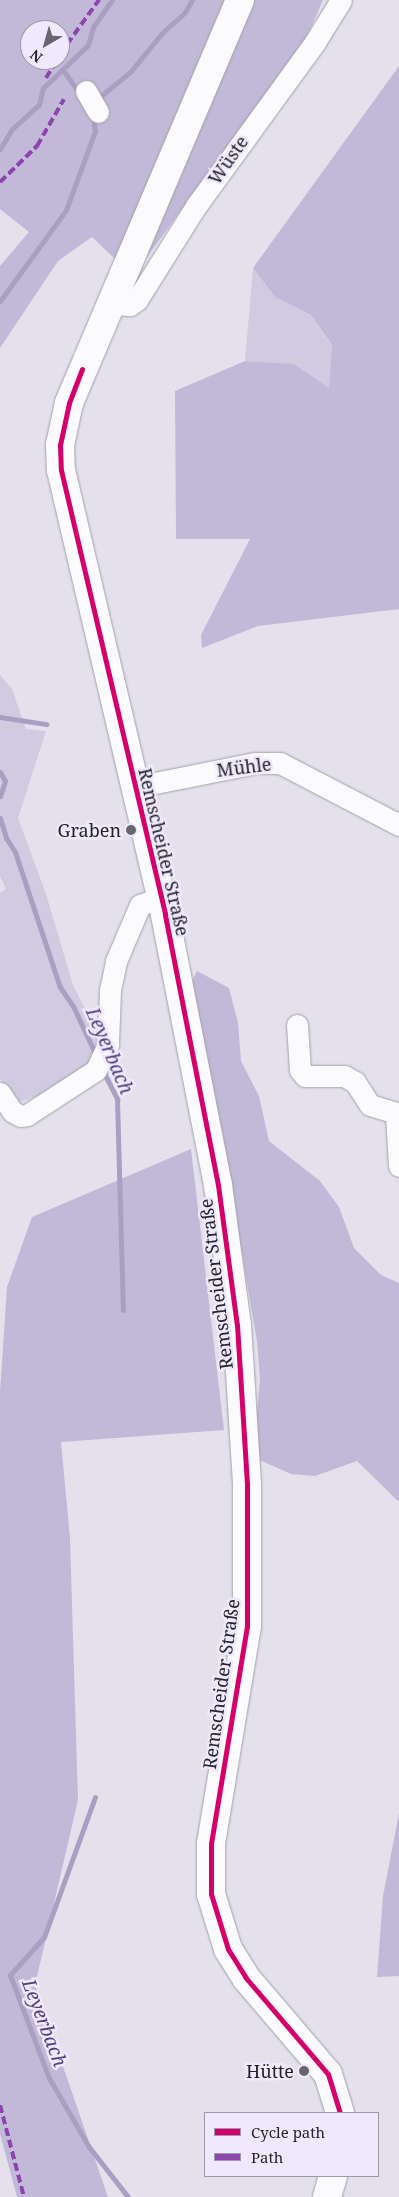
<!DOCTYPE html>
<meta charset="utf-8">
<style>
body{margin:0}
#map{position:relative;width:399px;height:2197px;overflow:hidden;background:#e4e1ed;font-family:"Noto Serif",serif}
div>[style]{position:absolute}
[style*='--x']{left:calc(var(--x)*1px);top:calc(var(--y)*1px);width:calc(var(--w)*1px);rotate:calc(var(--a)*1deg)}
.green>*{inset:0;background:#d1cbe1}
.forest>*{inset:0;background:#c1b9d7}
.stream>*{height:5px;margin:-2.5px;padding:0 2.5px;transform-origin:2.5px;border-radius:2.5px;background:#aa9fc2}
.roads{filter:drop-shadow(0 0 1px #a3a1aa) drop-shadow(0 0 1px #a3a1aa)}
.street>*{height:21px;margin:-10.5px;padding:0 10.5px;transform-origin:10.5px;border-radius:10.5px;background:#fbfafc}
.secondary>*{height:28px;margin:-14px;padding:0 14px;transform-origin:14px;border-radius:14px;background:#fbfafc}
.quiet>*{height:4px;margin-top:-2px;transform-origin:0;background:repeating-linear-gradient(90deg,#8e44ad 0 8px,transparent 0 12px)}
.cycleway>*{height:5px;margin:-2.5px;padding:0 2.5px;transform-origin:2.5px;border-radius:2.5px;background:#d6006c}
.dots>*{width:14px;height:14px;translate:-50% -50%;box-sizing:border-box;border:2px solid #eee9fd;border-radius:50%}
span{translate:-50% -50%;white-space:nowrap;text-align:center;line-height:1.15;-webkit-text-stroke:5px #eee9fd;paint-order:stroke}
.street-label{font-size:18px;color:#25222b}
.poi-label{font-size:18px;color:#25222b}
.right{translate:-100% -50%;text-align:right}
.water-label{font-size:19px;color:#55407b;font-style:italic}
.legend{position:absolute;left:204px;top:2112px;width:175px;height:65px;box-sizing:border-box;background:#eee9fd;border:1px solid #9e99a9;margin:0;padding:6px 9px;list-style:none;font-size:15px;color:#25222b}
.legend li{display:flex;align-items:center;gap:10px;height:25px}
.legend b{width:25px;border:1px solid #9e99a9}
.north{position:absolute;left:20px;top:20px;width:50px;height:50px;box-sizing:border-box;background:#eee9fd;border:1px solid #9e99a9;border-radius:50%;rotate:218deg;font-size:14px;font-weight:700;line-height:20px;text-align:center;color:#25222b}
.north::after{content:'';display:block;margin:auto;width:18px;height:22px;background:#68656f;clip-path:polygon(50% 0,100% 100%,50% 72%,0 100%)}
</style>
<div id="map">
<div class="green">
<i style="clip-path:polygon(253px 268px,275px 297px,311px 315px,332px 346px,329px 389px,294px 364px,245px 361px)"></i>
<i style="clip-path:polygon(0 675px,12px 689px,26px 729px,46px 731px,18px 818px,46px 894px,73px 985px,104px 1046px,93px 1063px,46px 1094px,18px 1102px,0 1079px,0 893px,6px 889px,0 876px)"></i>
</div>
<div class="forest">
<i style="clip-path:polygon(evenodd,0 0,323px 0,306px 39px,133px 276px,92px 237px,58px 261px,0 348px,0 266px,29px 232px,0 209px,0 0,30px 30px,60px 30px,60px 60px,30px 60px,30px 30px)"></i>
<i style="clip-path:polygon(399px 66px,399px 609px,258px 626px,202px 648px,201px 635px,250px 539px,176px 539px,175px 391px,245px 361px,294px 364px,329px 388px,332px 345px,311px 315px,275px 297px,253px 268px)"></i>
<i style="clip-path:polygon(197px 971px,229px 988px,238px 1023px,241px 1061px,259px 1096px,269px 1141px,320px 1181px,339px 1207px,354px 1248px,381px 1275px,399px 1283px,399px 1502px,357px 1461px,315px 1476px,291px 1474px,253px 1457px,260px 1379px,257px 1341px,236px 1219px,203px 1068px,192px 981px)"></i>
<i style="clip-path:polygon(191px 1149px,224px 1430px,61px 1442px,70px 1538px,78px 1800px,35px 1985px,108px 2197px,17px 2197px,0 2134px,0 1392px,7px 1287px,32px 1217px)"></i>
<i style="clip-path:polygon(399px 1813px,399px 1976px,377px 1977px,383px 1896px)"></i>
</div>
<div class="stream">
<i style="--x:63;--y:70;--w:29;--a:55"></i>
<i style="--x:96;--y:100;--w:45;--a:-39.6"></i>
<i style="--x:131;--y:71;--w:49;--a:-50.8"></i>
<i style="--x:162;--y:33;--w:31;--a:-42"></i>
<i style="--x:185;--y:12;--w:14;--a:-60"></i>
<i style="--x:0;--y:149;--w:23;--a:-59"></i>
<i style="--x:12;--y:129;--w:36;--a:-42"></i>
<i style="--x:39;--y:105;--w:17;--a:-77"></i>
<i style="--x:43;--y:88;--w:62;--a:-43.7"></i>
<i style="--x:88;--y:45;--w:19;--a:-74"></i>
<i style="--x:93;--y:27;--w:33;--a:-55"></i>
<i style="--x:0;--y:301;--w:112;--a:-54"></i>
<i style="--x:66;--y:210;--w:84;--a:-69.8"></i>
<i style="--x:95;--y:131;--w:15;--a:-98"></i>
<i style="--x:0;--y:717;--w:47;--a:8.7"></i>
<i style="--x:0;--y:772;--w:10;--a:61"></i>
<i style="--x:5;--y:781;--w:16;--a:108"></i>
<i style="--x:0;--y:818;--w:21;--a:73"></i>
<i style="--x:6;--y:838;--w:17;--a:57"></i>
<i style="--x:15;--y:852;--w:142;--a:71.6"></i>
<i style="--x:60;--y:987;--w:23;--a:56"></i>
<i style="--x:73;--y:1006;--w:54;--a:64.9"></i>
<i style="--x:102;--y:1069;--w:34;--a:63"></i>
<i style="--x:117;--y:1099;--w:211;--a:88.4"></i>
<i style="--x:95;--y:1797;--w:149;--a:110"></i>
<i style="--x:44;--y:1937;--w:51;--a:131.8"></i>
<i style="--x:10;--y:1975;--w:110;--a:69.3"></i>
<i style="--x:49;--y:2078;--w:80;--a:59.9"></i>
<i style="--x:89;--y:2147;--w:63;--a:52"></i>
</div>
<div class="roads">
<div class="street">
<i style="--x:86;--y:91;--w:24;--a:60"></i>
<i style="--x:111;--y:304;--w:19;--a:3"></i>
<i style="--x:130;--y:305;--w:9;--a:-36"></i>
<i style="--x:137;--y:300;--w:111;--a:-57.9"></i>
<i style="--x:196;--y:206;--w:203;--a:-54"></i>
<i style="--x:315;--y:42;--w:49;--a:-58.2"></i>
<i style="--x:135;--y:787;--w:122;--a:-11.3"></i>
<i style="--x:255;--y:763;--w:25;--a:0"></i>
<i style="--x:280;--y:763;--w:134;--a:27.5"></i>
<i style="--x:297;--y:1025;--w:45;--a:86.2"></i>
<i style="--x:300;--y:1070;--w:8;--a:50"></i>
<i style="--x:305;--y:1076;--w:39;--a:0"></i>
<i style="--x:344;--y:1076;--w:13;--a:29"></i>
<i style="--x:355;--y:1082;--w:27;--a:57"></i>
<i style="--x:370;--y:1105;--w:30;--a:17"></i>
<i style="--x:0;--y:1093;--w:23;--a:56"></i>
<i style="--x:13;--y:1112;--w:9;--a:27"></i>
<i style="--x:21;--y:1116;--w:6;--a:-9"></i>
<i style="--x:27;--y:1115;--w:82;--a:-33.1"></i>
<i style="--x:96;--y:1070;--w:29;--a:-65"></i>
<i style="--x:108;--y:1044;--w:54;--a:-87.9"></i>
<i style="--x:110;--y:990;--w:30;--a:-78"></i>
<i style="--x:116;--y:961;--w:61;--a:-66.8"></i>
<i style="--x:140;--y:905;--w:23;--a:-20"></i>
<i style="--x:396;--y:1114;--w:52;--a:86.7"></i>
</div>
<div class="secondary">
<i style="--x:240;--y:0;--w:438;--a:113"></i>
<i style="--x:69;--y:403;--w:43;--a:102.1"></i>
<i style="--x:60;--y:445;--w:25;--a:88"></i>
<i style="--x:61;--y:470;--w:457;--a:76.8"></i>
<i style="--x:165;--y:915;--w:275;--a:78.9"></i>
<i style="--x:218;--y:1185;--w:141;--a:82.3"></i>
<i style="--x:237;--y:1325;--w:161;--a:86.4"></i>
<i style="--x:247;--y:1486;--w:140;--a:90"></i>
<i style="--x:247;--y:1626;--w:220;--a:99.4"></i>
<i style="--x:211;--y:1843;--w:51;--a:90"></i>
<i style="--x:211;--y:1894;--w:58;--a:72.8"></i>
<i style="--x:228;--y:1949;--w:34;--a:58"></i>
<i style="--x:246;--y:1978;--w:126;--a:49.5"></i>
<i style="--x:328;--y:2074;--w:41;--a:72.9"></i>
<i style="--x:327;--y:2197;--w:22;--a:-74"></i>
</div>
</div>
<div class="quiet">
<i style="--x:60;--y:54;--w:67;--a:-54.2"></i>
<i style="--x:46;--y:78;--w:21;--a:-59"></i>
<i style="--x:0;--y:182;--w:52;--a:-44.2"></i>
<i style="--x:37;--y:146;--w:54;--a:-60.1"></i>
<i style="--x:0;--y:2105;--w:95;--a:75.4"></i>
</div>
<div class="cycleway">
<i style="--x:82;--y:369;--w:36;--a:111"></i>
<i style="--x:69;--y:403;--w:43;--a:102.1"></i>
<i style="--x:60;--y:445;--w:25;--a:88"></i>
<i style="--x:61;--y:470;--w:457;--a:76.8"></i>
<i style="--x:165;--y:915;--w:275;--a:78.9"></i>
<i style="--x:218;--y:1185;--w:141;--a:82.3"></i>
<i style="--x:237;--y:1325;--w:161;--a:86.4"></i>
<i style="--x:247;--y:1486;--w:140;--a:90"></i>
<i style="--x:247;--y:1626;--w:220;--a:99.4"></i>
<i style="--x:211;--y:1843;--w:51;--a:90"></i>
<i style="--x:211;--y:1894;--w:58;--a:72.8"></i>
<i style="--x:228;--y:1949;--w:34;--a:58"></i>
<i style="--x:246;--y:1978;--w:126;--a:49.5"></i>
<i style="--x:328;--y:2074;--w:41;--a:72.9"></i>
</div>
<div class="dots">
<i style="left:131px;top:830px;background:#68656f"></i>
<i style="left:304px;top:2071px;background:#68656f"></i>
</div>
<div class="street-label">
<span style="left:228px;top:160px;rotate:-55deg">Wüste</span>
<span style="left:244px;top:767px;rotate:-7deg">Mühle</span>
<span style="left:164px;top:852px;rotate:77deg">Remscheider Straße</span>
<span style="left:216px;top:1284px;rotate:-97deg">Remscheider Straße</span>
<span style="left:221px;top:1684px;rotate:-82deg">Remscheider Straße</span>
</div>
<div class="poi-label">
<span class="right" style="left:121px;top:830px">Graben</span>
<span class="right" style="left:294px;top:2071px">Hütte</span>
</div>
<div class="water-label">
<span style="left:109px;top:1051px;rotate:67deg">Leyerbach</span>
<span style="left:44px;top:2023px;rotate:69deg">Leyerbach</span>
</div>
<ul class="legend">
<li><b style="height:6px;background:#d6006c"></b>Cycle path</li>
<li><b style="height:6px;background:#8e44ad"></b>Path</li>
</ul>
<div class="north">N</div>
</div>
